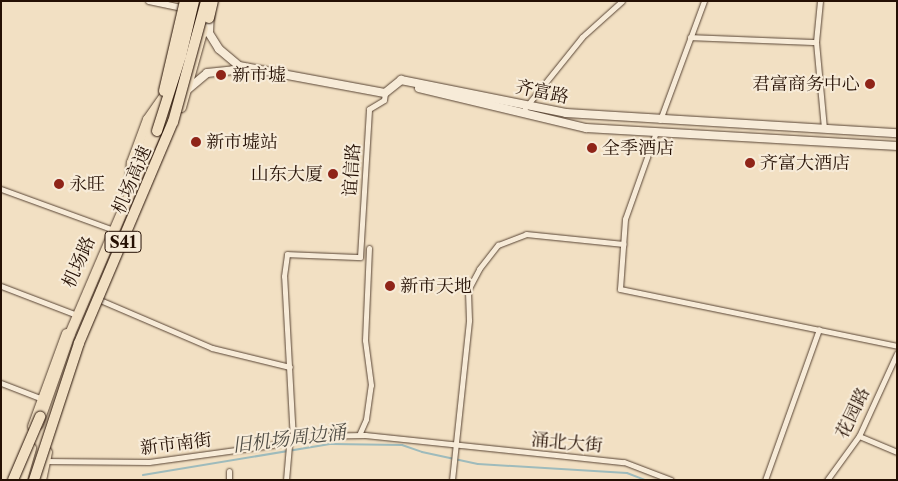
<!DOCTYPE html>
<meta charset="utf-8">
<style>
body{margin:0}
#map{position:relative;width:898px;height:481px;overflow:hidden;background:#f2e0c3;font-family:"Libre Caslon Text","Noto Serif SC",serif}
div>[style]{position:absolute}
[style*='--x']{left:calc(var(--x)*1px);top:calc(var(--y)*1px);width:calc(var(--w)*1px);rotate:calc(var(--a)*1deg)}
.stream>*{height:2px;margin:-1px;padding:0 1px;transform-origin:1px;border-radius:1px;background:#9ebbbc}
.roads{filter:drop-shadow(0 0 1px #584434) drop-shadow(0 0 1px #584434)}
.minor>*{height:5px;margin:-2.5px;padding:0 2.5px;transform-origin:2.5px;border-radius:2.5px;background:#f7ebd8}
.tertiary>*{height:6px;margin:-3px;padding:0 3px;transform-origin:3px;border-radius:3px;background:#f7ebd8}
.secondary>*{height:8px;margin:-4px;padding:0 4px;transform-origin:4px;border-radius:4px;background:#f7ebd8}
.trunk>*{height:9px;margin:-4.5px;padding:0 4.5px;transform-origin:4.5px;border-radius:4.5px;background:#f2e0c3}
.motorway>*{height:10px;margin:-5px;padding:0 5px;transform-origin:5px;border-radius:5px;background:#f2e0c3}
.bridges{filter:drop-shadow(0 0 1px #251004) drop-shadow(0 0 1px #251004)}
.motorway-bridge>*{height:10px;margin:-5px;padding:0 5px;transform-origin:5px;border-radius:5px;background:#f2e0c3}
.dots>*{width:14px;height:14px;translate:-50% -50%;box-sizing:border-box;border:2px solid #f7ebd8;border-radius:50%}
span{translate:-50% -50%;white-space:nowrap;text-align:center;line-height:1.15;-webkit-text-stroke:4px #f7ebd8;paint-order:stroke}
.shield-label span{padding:1px 4px;background:#f7ebd8;border:1px solid;border-radius:4px;-webkit-text-stroke-width:0}
.shield-label{font-size:16px;color:#251004;font-weight:700}
.poi-label{font-size:18px;color:#251004}
.left{translate:0 -50%;text-align:left}
.right{translate:-100% -50%;text-align:right}
.street-label{font-size:18px;color:#251004}
.water-label{font-size:19px;color:#4f4c44;font-style:italic}
.frame{position:absolute;inset:0;border:2px solid #251004;pointer-events:none}
</style>
<div id="map">
<div class="stream">
<i style="--x:143;--y:475;--w:191;--a:-9.4"></i>
<i style="--x:331;--y:444;--w:71;--a:0.8"></i>
<i style="--x:402;--y:445;--w:21;--a:19"></i>
<i style="--x:422;--y:452;--w:57;--a:12.1"></i>
<i style="--x:478;--y:464;--w:149;--a:3.5"></i>
<i style="--x:627;--y:473;--w:19;--a:21"></i>
</div>
<div class="roads">
<div class="minor">
<i style="--x:820;--y:1;--w:41;--a:95.6"></i>
<i style="--x:816;--y:42;--w:86;--a:84.7"></i>
<i style="--x:690;--y:37;--w:126;--a:2.3"></i>
<i style="--x:525;--y:108;--w:91;--a:-51.2"></i>
<i style="--x:582;--y:37;--w:54;--a:-42"></i>
<i style="--x:660;--y:120;--w:127;--a:-69.7"></i>
<i style="--x:656;--y:132;--w:92;--a:109.6"></i>
<i style="--x:625;--y:219;--w:70;--a:94.1"></i>
<i style="--x:620;--y:289;--w:283;--a:11.6"></i>
<i style="--x:1;--y:189;--w:117;--a:20"></i>
<i style="--x:1;--y:286;--w:78;--a:21"></i>
<i style="--x:100;--y:300;--w:122;--a:23.2"></i>
<i style="--x:212;--y:348;--w:80;--a:13.7"></i>
<i style="--x:1;--y:383;--w:42;--a:21"></i>
<i style="--x:359;--y:435;--w:17;--a:-66"></i>
<i style="--x:366;--y:419;--w:34;--a:-82"></i>
<i style="--x:371;--y:385;--w:45;--a:-97.6"></i>
<i style="--x:365;--y:340;--w:92;--a:-87.5"></i>
<i style="--x:859;--y:436;--w:41;--a:22.8"></i>
<i style="--x:293;--y:440;--w:164;--a:-93.1"></i>
<i style="--x:284;--y:276;--w:22;--a:-82"></i>
<i style="--x:287;--y:254;--w:73;--a:2.4"></i>
<i style="--x:360;--y:257;--w:148;--a:-86.5"></i>
<i style="--x:369;--y:109;--w:17;--a:-31"></i>
<i style="--x:384;--y:100;--w:7;--a:-82"></i>
<i style="--x:45;--y:461;--w:104;--a:0.6"></i>
<i style="--x:149;--y:462;--w:124;--a:-7.9"></i>
<i style="--x:272;--y:445;--w:35;--a:-15"></i>
<i style="--x:306;--y:436;--w:59;--a:-1"></i>
<i style="--x:365;--y:435;--w:260;--a:6"></i>
<i style="--x:624;--y:462;--w:50;--a:21"></i>
<i style="--x:229;--y:471;--w:9;--a:90"></i>
<i style="--x:286;--y:480;--w:38;--a:-85"></i>
<i style="--x:452;--y:480;--w:161;--a:-83.9"></i>
<i style="--x:469;--y:320;--w:30;--a:-92"></i>
<i style="--x:468;--y:290;--w:24;--a:-62"></i>
<i style="--x:479;--y:269;--w:31;--a:-52"></i>
<i style="--x:498;--y:245;--w:30;--a:-21"></i>
<i style="--x:526;--y:234;--w:98;--a:5.9"></i>
<i style="--x:765;--y:480;--w:160;--a:-70.3"></i>
<i style="--x:827;--y:480;--w:54;--a:-54"></i>
<i style="--x:859;--y:436;--w:91;--a:-65.4"></i>
</div>
<div class="tertiary">
<i style="--x:149;--y:1;--w:39;--a:12"></i>
</div>
<div class="secondary">
<i style="--x:210;--y:13;--w:20;--a:93"></i>
<i style="--x:209;--y:33;--w:19;--a:58"></i>
<i style="--x:219;--y:49;--w:26;--a:40"></i>
<i style="--x:239;--y:66;--w:148;--a:10.5"></i>
<i style="--x:385;--y:93;--w:21;--a:-39"></i>
<i style="--x:401;--y:80;--w:168;--a:11.3"></i>
<i style="--x:566;--y:113;--w:332;--a:3.5"></i>
<i style="--x:419;--y:88;--w:172;--a:13.5"></i>
<i style="--x:586;--y:128;--w:312;--a:3.3"></i>
<i style="--x:187;--y:90;--w:26;--a:-40"></i>
<i style="--x:207;--y:73;--w:37;--a:-6"></i>
</div>
<div class="trunk">
<i style="--x:181;--y:107;--w:82;--a:-74.4"></i>
<i style="--x:146;--y:146;--w:39;--a:-71"></i>
<i style="--x:129;--y:188;--w:26;--a:-86"></i>
<i style="--x:131;--y:162;--w:46;--a:-69.6"></i>
<i style="--x:147;--y:119;--w:33;--a:-55"></i>
<i style="--x:32;--y:426;--w:99;--a:-69.9"></i>
<i style="--x:41;--y:480;--w:29;--a:-78"></i>
</div>
<div class="motorway">
<i style="--x:38;--y:424;--w:96;--a:-70.4"></i>
<i style="--x:70;--y:334;--w:221;--a:-66.8"></i>
<i style="--x:22;--y:480;--w:33;--a:-74"></i>
</div>
</div>
<div class="bridges">
<div class="motorway-bridge">
<i style="--x:209;--y:18;--w:17;--a:-77"></i>
<i style="--x:164;--y:91;--w:92;--a:-76.9"></i>
<i style="--x:157;--y:131;--w:79;--a:-72.3"></i>
<i style="--x:181;--y:56;--w:57;--a:-76.7"></i>
<i style="--x:13;--y:480;--w:69;--a:-66.8"></i>
<i style="--x:34;--y:480;--w:144;--a:-71.8"></i>
<i style="--x:79;--y:343;--w:240;--a:-67"></i>
<i style="--x:173;--y:122;--w:125;--a:-74.7"></i>
</div>
</div>
<div class="dots">
<i style="left:221px;top:75px;background:#8f2418"></i>
<i style="left:870px;top:84px;background:#8f2418"></i>
<i style="left:196px;top:142px;background:#8f2418"></i>
<i style="left:592px;top:148px;background:#8f2418"></i>
<i style="left:750px;top:163px;background:#8f2418"></i>
<i style="left:333px;top:174px;background:#8f2418"></i>
<i style="left:59px;top:184px;background:#8f2418"></i>
<i style="left:390px;top:286px;background:#8f2418"></i>
</div>
<div class="shield-label">
<span style="left:123px;top:242px">S41</span>
</div>
<div class="poi-label">
<span class="left" style="left:232px;top:75px">新市墟</span>
<span class="right" style="left:860px;top:84px">君富商务中心</span>
<span class="left" style="left:206px;top:142px">新市墟站</span>
<span class="left" style="left:602px;top:148px">全季酒店</span>
<span class="left" style="left:760px;top:163px">齐富大酒店</span>
<span class="right" style="left:323px;top:174px">山东大厦</span>
<span class="left" style="left:69px;top:184px">永旺</span>
<span class="left" style="left:400px;top:286px">新市天地</span>
</div>
<div class="street-label">
<span style="left:542px;top:92px;rotate:12deg">齐富路</span>
<span style="left:352px;top:170px;rotate:-86deg">谊信路</span>
<span style="left:132px;top:180px;rotate:-67deg">机场高速</span>
<span style="left:79px;top:262px;rotate:-66deg">机场路</span>
<span style="left:853px;top:413px;rotate:-64deg">花园路</span>
<span style="left:567px;top:443px;rotate:5deg">涌北大街</span>
<span style="left:176px;top:444px;rotate:-7deg">新市南街</span>
</div>
<div class="water-label">
<span style="left:289px;top:439px;rotate:-7deg">旧机场周边涌</span>
</div>
<div class="frame"></div>
</div>
